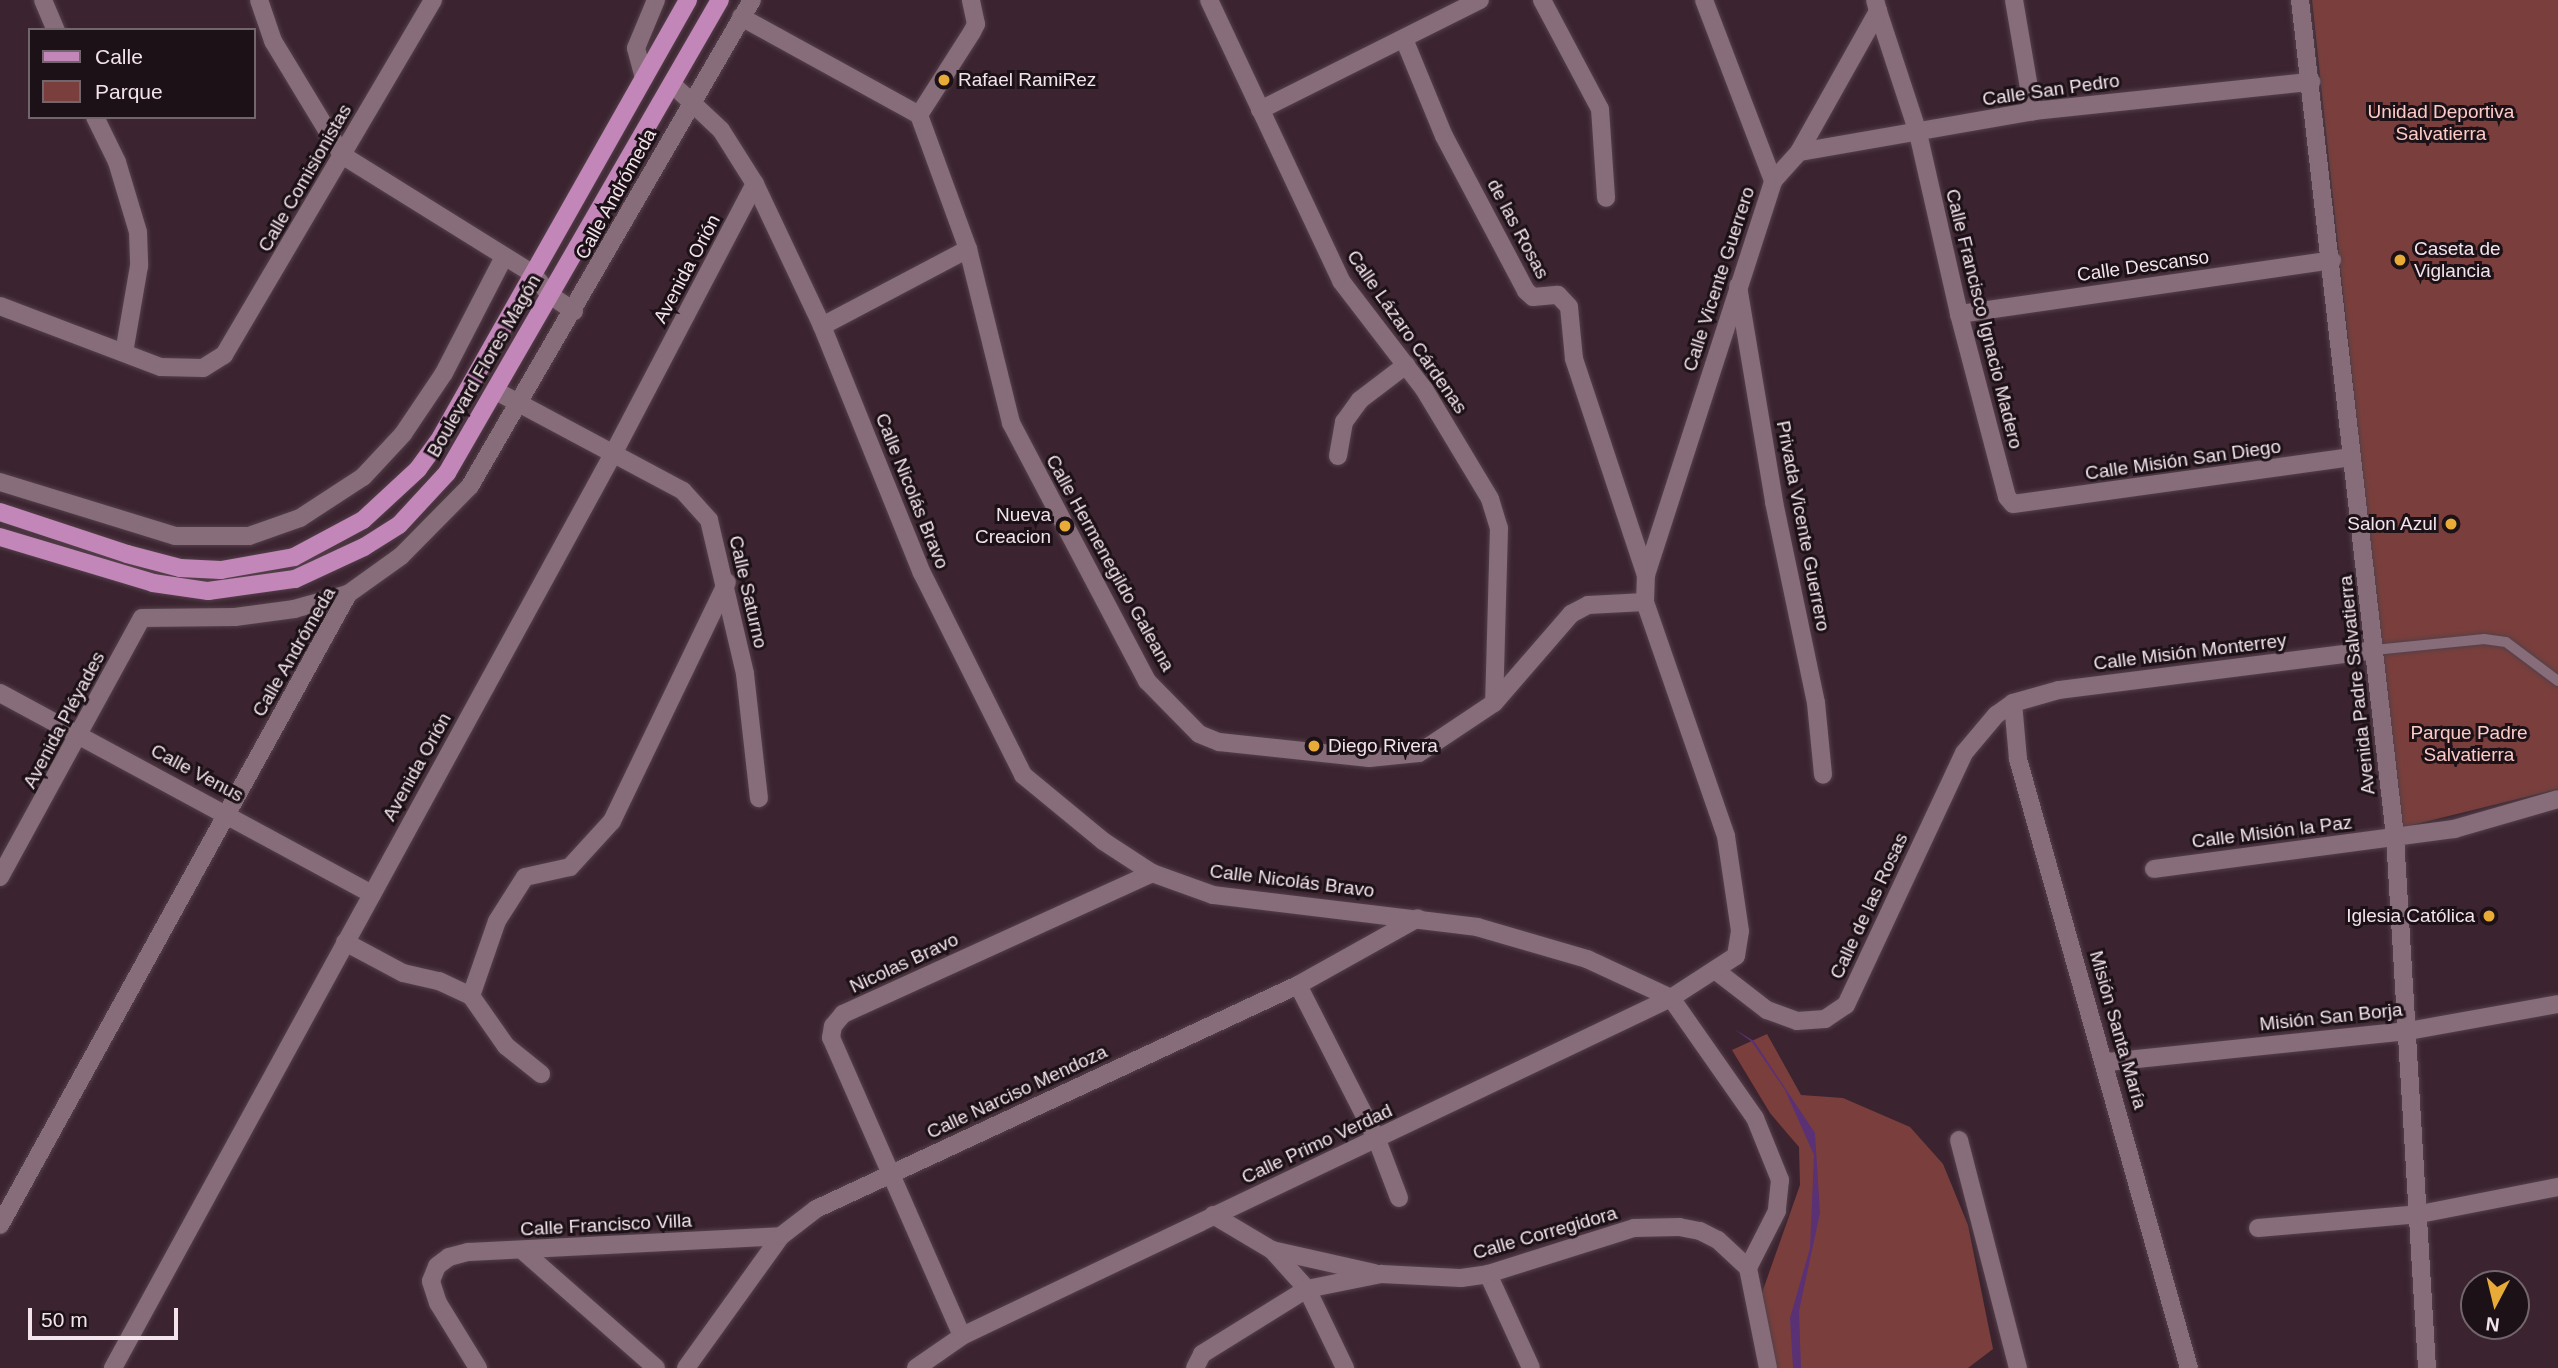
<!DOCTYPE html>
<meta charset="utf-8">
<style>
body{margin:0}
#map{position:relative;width:2558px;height:1368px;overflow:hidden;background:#3b2430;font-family:Helvetica,sans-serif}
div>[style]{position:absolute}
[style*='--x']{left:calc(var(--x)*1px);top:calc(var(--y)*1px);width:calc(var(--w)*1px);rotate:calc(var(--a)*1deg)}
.green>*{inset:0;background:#7a3f3c}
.water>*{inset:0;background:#5a3174}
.roads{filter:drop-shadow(0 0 2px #54404a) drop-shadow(0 0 2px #54404a)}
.lane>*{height:10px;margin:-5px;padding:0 5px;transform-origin:5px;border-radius:5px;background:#876c79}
.street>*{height:18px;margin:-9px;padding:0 9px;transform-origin:9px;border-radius:9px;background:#876c79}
.secondary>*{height:18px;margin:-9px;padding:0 9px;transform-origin:9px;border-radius:9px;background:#876c79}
.primary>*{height:18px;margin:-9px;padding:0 9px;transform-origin:9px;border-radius:9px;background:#c286b9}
.dots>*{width:19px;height:19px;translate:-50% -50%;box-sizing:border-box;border:4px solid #1c1117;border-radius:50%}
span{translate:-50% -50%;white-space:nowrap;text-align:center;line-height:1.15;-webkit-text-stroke:6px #1c1117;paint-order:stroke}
.poi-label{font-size:19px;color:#f3e3ea}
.left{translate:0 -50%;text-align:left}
.right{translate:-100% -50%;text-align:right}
.street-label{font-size:19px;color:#f3e3ea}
.park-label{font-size:19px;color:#fdcbc6}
.legend{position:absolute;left:28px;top:28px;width:228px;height:91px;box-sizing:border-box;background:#1c1117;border:2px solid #72656b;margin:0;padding:9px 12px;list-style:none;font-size:21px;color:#f3e3ea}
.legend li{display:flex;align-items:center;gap:14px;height:35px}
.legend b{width:35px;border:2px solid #72656b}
.north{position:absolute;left:2460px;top:1270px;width:70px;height:70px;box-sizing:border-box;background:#1c1117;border:2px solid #72656b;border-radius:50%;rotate:187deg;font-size:19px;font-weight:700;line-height:28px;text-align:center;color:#f3e3ea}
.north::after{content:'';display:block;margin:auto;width:24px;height:32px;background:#e8ab37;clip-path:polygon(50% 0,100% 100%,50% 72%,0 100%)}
.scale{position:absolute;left:28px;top:1308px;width:150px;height:32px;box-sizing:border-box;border:4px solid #f3e3ea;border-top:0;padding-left:9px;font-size:21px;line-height:24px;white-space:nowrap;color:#f3e3ea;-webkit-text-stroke:5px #1c1117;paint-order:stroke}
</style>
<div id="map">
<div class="green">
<i style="clip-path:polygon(2312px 0,2558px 0,2558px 789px,2400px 828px)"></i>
<i style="clip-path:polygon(1767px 1034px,1801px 1095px,1843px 1098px,1910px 1127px,1943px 1164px,1968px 1225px,1993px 1349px,1968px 1368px,1773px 1368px,1757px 1307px,1800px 1185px,1799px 1147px,1770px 1113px,1732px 1050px)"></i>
</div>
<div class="water">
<i style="clip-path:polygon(1734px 1029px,1754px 1041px,1815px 1133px,1820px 1213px,1799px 1311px,1801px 1368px,1793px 1368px,1790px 1318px,1810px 1248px,1814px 1155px,1785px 1090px,1752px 1042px)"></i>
</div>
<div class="roads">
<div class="lane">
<i style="--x:2374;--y:650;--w:111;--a:-5.7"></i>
<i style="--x:2484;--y:639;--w:22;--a:8"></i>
<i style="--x:2506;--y:642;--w:65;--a:36.9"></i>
</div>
<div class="street">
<i style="--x:43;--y:0;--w:33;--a:67"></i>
<i style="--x:259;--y:0;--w:43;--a:71.1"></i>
<i style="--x:273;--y:41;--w:133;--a:58.8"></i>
<i style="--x:342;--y:155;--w:225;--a:31.9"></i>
<i style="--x:533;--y:274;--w:27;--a:51"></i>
<i style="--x:550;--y:295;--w:29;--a:34"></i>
<i style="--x:1209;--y:0;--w:310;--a:64.8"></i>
<i style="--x:1341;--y:281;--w:136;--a:52.5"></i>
<i style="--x:1424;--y:389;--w:128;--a:59"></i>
<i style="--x:1490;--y:499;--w:30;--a:73"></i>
<i style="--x:1499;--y:528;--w:175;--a:91.6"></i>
<i style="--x:1542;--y:0;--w:123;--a:62"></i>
<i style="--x:1600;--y:109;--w:89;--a:86.1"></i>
<i style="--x:1704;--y:0;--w:194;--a:69.1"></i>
<i style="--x:2014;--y:0;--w:113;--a:80.3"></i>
<i style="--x:1878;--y:11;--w:128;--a:71.8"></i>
<i style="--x:1918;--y:133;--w:186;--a:77.2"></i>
<i style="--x:1959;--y:314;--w:189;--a:75.3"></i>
<i style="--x:2007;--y:497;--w:9;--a:49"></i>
<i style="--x:2013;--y:504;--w:342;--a:-7.9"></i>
<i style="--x:741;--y:17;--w:203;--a:28.8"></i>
<i style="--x:1404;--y:39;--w:105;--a:67.6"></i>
<i style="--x:1444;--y:136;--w:175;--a:62.1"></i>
<i style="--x:1526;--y:291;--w:9;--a:41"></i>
<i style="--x:1533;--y:297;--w:25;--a:-5"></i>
<i style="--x:1558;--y:295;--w:16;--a:47"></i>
<i style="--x:1569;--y:307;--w:52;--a:84.5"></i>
<i style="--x:1574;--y:359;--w:228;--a:71.6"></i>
<i style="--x:644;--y:78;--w:31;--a:-105"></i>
<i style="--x:636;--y:48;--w:52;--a:-67.4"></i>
<i style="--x:672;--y:84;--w:67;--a:43.2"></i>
<i style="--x:721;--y:130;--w:64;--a:57.8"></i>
<i style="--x:755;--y:184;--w:157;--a:64.7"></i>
<i style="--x:822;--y:326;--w:266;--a:68"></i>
<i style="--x:922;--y:573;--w:226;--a:63.4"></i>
<i style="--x:1023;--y:775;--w:104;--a:39.5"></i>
<i style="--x:1103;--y:841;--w:59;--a:33.1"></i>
<i style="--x:1152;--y:873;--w:65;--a:19.8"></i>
<i style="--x:1213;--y:895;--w:266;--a:6.9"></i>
<i style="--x:1477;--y:927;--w:115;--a:16.2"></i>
<i style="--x:1587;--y:959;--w:93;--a:24.9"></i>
<i style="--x:1671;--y:998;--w:146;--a:55"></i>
<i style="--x:1755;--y:1118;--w:67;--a:68"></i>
<i style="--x:1780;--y:1180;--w:31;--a:96"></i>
<i style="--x:1777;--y:1211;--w:64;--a:117"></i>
<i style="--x:1260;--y:110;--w:246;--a:-26.6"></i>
<i style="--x:919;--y:115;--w:143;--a:69.9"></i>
<i style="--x:968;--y:249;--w:179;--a:76.1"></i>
<i style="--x:1011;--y:423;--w:292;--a:62.2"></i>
<i style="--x:1147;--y:681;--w:74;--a:45.5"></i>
<i style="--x:1199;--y:734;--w:22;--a:22"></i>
<i style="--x:1219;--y:742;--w:151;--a:6.1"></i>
<i style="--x:1369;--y:758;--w:50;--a:-5.7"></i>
<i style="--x:1419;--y:753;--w:90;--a:-33.7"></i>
<i style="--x:1494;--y:703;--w:118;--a:-49.1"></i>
<i style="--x:1571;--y:614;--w:19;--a:-28"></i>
<i style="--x:1588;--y:605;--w:57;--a:-3"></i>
<i style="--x:919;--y:115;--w:98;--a:-57.4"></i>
<i style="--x:972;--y:32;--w:9;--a:-63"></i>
<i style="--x:976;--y:24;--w:25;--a:-102"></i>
<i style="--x:95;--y:117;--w:50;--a:63.9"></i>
<i style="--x:117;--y:162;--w:73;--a:73.3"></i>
<i style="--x:138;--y:232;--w:34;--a:88"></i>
<i style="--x:139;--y:266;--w:88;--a:99.8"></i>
<i style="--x:1799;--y:152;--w:238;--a:-9.9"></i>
<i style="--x:2033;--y:111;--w:280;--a:-6"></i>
<i style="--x:1738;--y:286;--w:219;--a:80.5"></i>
<i style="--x:1774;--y:502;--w:205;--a:78.2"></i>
<i style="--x:1816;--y:703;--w:72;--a:84.4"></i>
<i style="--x:0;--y:306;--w:172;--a:20.8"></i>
<i style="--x:161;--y:367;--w:42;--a:1.4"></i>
<i style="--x:203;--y:368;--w:25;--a:-32"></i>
<i style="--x:224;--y:355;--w:412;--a:-59.5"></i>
<i style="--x:1959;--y:314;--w:377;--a:-8.2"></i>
<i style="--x:822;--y:326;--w:165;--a:-27.8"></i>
<i style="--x:496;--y:391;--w:212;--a:28.1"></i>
<i style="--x:683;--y:491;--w:39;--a:48"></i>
<i style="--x:709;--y:520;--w:158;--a:76.8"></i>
<i style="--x:745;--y:674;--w:125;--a:83.6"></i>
<i style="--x:1338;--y:456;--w:35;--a:-80"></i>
<i style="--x:1344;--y:422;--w:27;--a:-54"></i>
<i style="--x:1360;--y:400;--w:58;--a:-37.3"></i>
<i style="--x:0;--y:482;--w:183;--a:17.1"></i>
<i style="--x:175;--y:536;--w:74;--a:0"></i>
<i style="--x:249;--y:536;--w:54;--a:-19.4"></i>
<i style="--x:300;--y:518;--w:75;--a:-33.1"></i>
<i style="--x:363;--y:477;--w:59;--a:-47.1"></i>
<i style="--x:403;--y:434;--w:73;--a:-56.1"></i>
<i style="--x:444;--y:373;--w:131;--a:-62.7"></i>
<i style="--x:0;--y:693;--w:423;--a:28.4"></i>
<i style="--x:2013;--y:703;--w:56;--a:84.9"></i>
<i style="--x:2018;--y:759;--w:633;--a:74.32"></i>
<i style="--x:2154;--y:869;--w:303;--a:-7.6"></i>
<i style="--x:2454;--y:829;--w:108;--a:-16.1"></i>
<i style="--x:0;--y:877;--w:295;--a:-61.3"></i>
<i style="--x:142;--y:618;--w:93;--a:-0.6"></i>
<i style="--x:235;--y:617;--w:60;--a:-7.7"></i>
<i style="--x:294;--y:609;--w:56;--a:-15.5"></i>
<i style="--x:345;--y:942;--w:66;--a:28.1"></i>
<i style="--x:403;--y:973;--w:37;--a:13"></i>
<i style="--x:439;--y:981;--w:35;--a:25"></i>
<i style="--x:1715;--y:970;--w:66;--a:37.6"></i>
<i style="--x:1767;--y:1010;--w:32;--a:20"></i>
<i style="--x:1797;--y:1021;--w:28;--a:-4"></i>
<i style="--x:1825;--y:1019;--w:25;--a:-34"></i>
<i style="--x:1846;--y:1005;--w:278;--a:-64.9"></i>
<i style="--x:1964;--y:753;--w:50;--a:-49.9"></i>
<i style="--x:1996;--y:715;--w:21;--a:-35"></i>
<i style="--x:2013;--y:703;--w:48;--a:-15.8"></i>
<i style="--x:2059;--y:690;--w:318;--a:-7.2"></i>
<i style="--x:1298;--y:985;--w:174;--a:63"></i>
<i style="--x:1377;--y:1140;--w:62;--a:69.2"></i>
<i style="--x:2107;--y:1062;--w:303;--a:-5.9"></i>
<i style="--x:2408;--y:1031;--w:152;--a:-10.2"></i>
<i style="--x:541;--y:1074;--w:45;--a:-141.3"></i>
<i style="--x:506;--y:1046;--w:61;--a:-125"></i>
<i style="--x:471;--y:996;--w:79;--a:-70.9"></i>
<i style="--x:497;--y:921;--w:52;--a:-57.5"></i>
<i style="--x:525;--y:877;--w:46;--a:-12.5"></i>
<i style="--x:570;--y:867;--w:62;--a:-47.6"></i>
<i style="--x:612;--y:821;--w:265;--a:-64.3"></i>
<i style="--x:1959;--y:1140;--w:236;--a:75.5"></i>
<i style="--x:1213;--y:1215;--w:69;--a:30.7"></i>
<i style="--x:1272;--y:1250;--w:52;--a:48.1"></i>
<i style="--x:1307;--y:1289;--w:88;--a:64.3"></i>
<i style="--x:0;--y:1225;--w:721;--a:-61.12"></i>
<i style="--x:348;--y:594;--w:65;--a:-35.6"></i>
<i style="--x:401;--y:556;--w:98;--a:-45.4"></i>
<i style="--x:470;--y:486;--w:562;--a:-59.88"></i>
<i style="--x:2258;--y:1228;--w:163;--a:-4.9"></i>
<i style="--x:2420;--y:1214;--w:141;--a:-11.1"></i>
<i style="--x:1272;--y:1250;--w:105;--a:12.7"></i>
<i style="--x:523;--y:1251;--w:177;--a:41.3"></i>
<i style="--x:1748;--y:1268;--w:102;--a:78.7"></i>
<i style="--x:1488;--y:1274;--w:103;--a:65.4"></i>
<i style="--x:962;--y:1336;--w:326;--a:-113.7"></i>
<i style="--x:831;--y:1038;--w:12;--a:-81"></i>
<i style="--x:833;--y:1026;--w:16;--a:-50"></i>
<i style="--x:843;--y:1014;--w:340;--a:-24.5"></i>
<i style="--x:113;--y:1368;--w:1042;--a:-61.32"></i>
<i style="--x:613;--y:454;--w:305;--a:-62.3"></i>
<i style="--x:478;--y:1368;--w:76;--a:-121.6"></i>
<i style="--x:438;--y:1303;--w:23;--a:-108"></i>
<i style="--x:431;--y:1281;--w:16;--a:-68"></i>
<i style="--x:437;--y:1266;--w:15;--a:-37"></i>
<i style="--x:449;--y:1257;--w:20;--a:-15"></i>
<i style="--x:468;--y:1252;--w:313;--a:-2.9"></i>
<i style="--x:686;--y:1368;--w:163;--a:-54.3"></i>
<i style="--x:781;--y:1236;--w:44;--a:-37.6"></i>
<i style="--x:816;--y:1209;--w:532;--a:-24.93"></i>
<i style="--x:1298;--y:985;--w:137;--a:-29.2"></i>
<i style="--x:1195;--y:1368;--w:16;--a:-63"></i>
<i style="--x:1202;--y:1354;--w:123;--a:-31.8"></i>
<i style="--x:1307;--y:1289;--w:76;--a:-11.5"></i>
<i style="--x:1381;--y:1274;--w:80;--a:2.9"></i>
<i style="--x:1461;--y:1278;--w:27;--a:-8"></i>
<i style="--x:1488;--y:1274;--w:153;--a:-17.5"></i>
<i style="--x:1634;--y:1228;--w:45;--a:-1.3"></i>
<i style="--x:1679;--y:1227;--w:21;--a:11"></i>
<i style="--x:1700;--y:1231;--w:20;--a:27"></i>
<i style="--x:1718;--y:1240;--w:41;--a:43"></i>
</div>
<div class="secondary">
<i style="--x:2300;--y:0;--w:842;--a:83.52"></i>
<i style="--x:2395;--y:837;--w:532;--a:86.55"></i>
<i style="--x:916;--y:1368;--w:56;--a:-34.8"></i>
<i style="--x:962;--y:1336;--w:785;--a:-25.49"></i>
<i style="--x:1671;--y:998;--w:77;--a:-32.9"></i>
<i style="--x:1736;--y:956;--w:25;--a:-81"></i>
<i style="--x:1740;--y:931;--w:96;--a:-98.4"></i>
<i style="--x:1726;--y:836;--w:248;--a:-109.1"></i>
<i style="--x:1645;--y:602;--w:27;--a:-88"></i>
<i style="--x:1646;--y:575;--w:414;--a:-72.1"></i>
<i style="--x:1773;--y:181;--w:39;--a:-48"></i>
<i style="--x:1799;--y:152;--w:162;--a:-60.7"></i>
<i style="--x:1878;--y:11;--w:11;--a:-105"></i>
</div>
<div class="primary">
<i style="--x:0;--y:512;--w:134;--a:18.3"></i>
<i style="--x:127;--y:554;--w:55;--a:14.8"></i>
<i style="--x:180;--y:568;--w:41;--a:2.8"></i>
<i style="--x:221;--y:570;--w:74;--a:-10.1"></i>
<i style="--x:294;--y:557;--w:78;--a:-28.2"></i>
<i style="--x:363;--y:520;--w:75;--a:-42.8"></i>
<i style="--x:418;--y:469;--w:39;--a:-54"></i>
<i style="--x:441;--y:437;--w:502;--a:-60.52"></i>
<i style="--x:0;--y:537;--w:160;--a:16.7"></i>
<i style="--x:153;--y:583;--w:56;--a:8.3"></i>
<i style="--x:208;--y:591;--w:88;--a:-7.9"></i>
<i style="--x:295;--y:579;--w:76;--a:-24.9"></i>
<i style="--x:364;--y:547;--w:41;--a:-32.2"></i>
<i style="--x:399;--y:525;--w:71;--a:-47.3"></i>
<i style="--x:447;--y:473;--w:546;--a:-60.01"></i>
</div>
</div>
<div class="dots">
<i style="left:944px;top:80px;background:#e8ab37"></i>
<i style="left:2400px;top:260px;background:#e8ab37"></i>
<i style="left:2451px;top:524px;background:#e8ab37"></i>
<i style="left:1065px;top:526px;background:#e8ab37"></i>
<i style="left:1314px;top:746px;background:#e8ab37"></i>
<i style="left:2489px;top:916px;background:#e8ab37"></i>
</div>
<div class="poi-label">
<span class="left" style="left:958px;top:80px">Rafael RamiRez</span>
<span class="left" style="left:2414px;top:260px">Caseta de<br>Viglancia</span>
<span class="right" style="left:1051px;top:526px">Nueva<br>Creacion</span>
<span class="right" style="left:2437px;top:524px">Salon Azul</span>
<span class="left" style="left:1328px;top:746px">Diego Rivera</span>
<span class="right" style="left:2475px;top:916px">Iglesia Católica</span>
</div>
<div class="street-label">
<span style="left:2051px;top:90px;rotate:-8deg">Calle San Pedro</span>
<span style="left:305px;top:178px;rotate:-60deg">Calle Comisionistas</span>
<span style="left:616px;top:194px;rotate:-61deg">Calle Andrómeda</span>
<span style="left:1518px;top:229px;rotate:62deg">de las Rosas</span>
<span style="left:2143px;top:266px;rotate:-8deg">Calle Descanso</span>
<span style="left:687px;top:269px;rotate:-62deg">Avenida Orión</span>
<span style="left:1719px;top:279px;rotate:-72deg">Calle Vicente Guerrero</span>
<span style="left:1984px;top:319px;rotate:76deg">Calle Francisco Ignacio Madero</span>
<span style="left:1407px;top:332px;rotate:55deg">Calle Lázaro Cárdenas</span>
<span style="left:484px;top:366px;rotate:-60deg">Boulevard Flores Magón</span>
<span style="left:2183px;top:460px;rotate:-8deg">Calle Misión San Diego</span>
<span style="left:912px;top:491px;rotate:68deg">Calle Nicolás Bravo</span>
<span style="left:1803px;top:526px;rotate:79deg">Privada Vicente Guerrero</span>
<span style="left:1110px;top:563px;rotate:61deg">Calle Hermenegildo Galeana</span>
<span style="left:748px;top:592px;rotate:77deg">Calle Saturno</span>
<span style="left:294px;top:652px;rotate:-60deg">Calle Andrómeda</span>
<span style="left:2190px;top:652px;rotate:-7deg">Calle Misión Monterrey</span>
<span style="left:2357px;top:685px;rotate:-96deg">Avenida Padre Salvatierra</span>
<span style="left:64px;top:720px;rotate:-62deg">Avenida Pléyades</span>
<span style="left:417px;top:767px;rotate:-61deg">Avenida Orión</span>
<span style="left:197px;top:773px;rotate:28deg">Calle Venus</span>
<span style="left:2272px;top:832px;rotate:-7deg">Calle Misión la Paz</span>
<span style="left:1292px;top:881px;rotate:7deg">Calle Nicolás Bravo</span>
<span style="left:1869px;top:906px;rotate:-65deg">Calle de las Rosas</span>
<span style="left:904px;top:963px;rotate:-25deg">Nicolas Bravo</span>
<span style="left:2331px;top:1017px;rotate:-6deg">Misión San Borja</span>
<span style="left:2118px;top:1030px;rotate:74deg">Misión Santa María</span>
<span style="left:1017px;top:1092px;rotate:-25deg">Calle Narciso Mendoza</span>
<span style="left:1317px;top:1144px;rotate:-25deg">Calle Primo Verdad</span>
<span style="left:606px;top:1225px;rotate:-3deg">Calle Francisco Villa</span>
<span style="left:1545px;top:1233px;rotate:-16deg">Calle Corregidora</span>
</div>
<div class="park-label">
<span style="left:2441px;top:123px">Unidad Deportiva<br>Salvatierra</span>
<span style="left:2469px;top:744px">Parque Padre<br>Salvatierra</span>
</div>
<ul class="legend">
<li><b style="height:9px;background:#c286b9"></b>Calle</li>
<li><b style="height:19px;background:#7a3f3c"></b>Parque</li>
</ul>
<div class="north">N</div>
<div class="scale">50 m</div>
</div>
